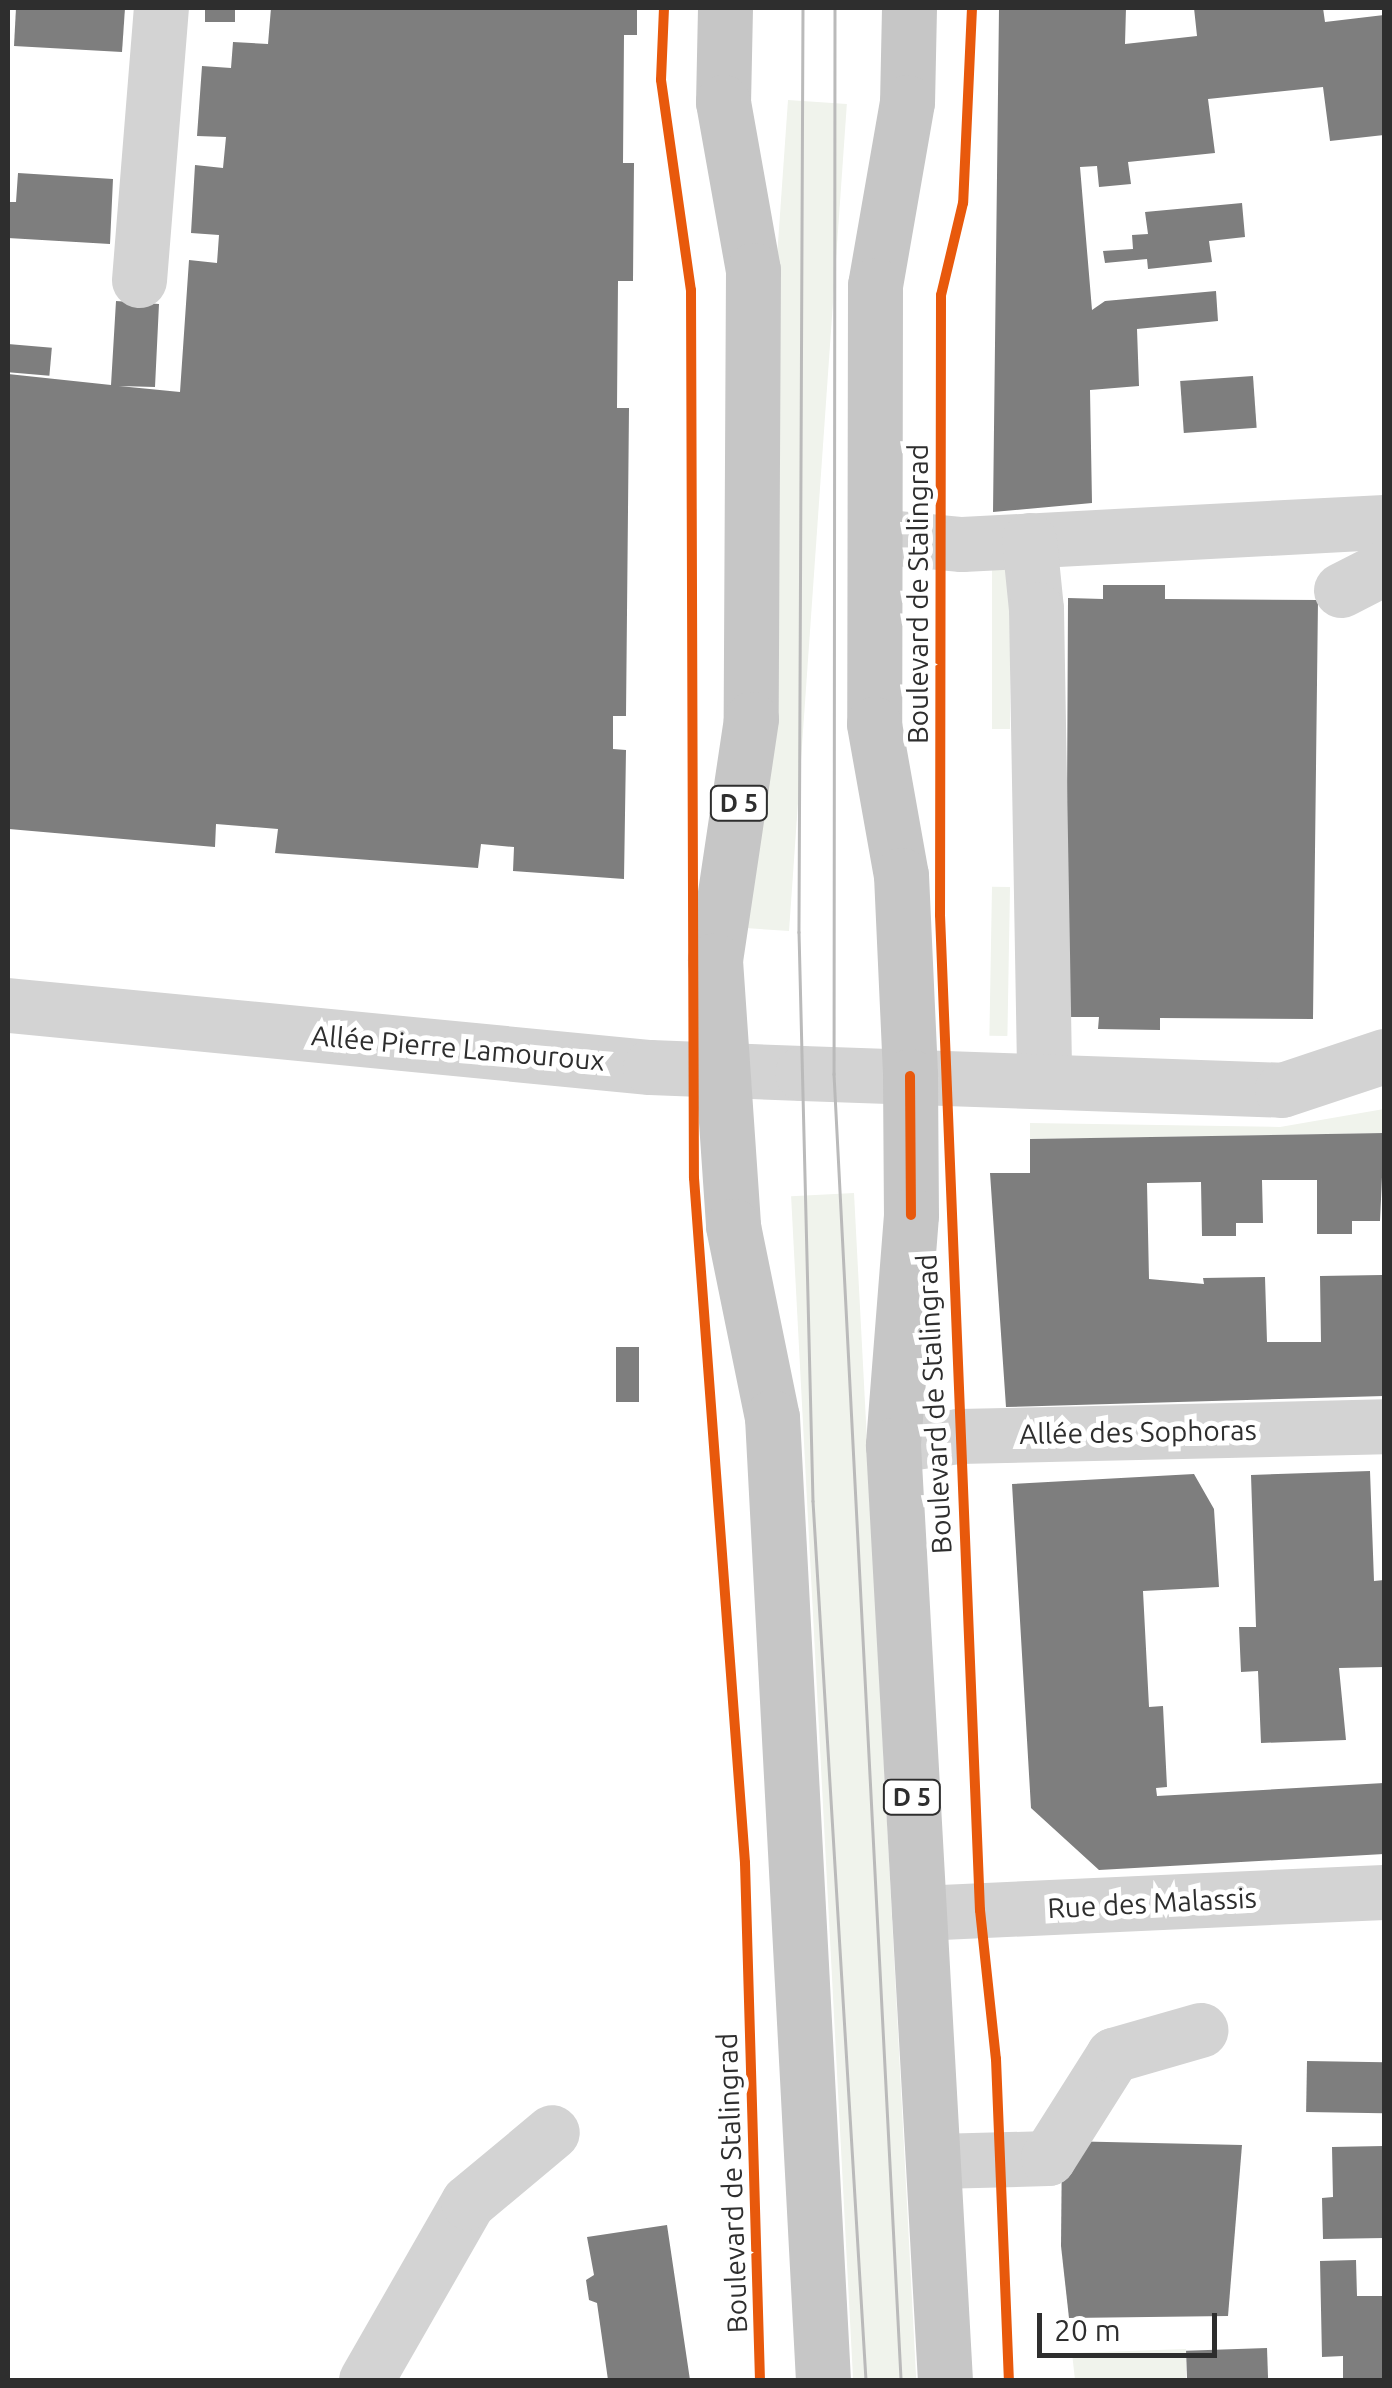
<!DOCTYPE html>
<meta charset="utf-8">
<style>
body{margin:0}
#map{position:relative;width:1392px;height:2388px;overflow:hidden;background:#fff;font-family:Ubuntu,sans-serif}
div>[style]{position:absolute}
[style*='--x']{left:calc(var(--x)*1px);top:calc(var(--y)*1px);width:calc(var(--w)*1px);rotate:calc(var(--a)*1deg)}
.green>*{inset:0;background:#f0f3ec;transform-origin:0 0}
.building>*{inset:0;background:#7e7e7e;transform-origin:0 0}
.minor>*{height:55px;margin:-27.5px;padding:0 27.5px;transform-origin:27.5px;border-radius:27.5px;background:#d3d3d3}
.major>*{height:55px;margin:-27.5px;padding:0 27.5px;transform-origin:27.5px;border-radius:27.5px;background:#c6c6c6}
.tram>*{height:2.5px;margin:-1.25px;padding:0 1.25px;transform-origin:1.25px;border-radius:1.25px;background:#bababa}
.cycleway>*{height:10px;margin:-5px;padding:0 5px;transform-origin:5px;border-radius:5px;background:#e8590c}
span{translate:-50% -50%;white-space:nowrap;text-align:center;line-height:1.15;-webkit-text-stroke:10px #fff;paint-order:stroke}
.shield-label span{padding:2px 8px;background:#fff;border:2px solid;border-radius:8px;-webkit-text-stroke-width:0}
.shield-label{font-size:25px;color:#2e2e2e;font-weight:700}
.street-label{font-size:28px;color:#2e2e2e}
.frame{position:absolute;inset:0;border:10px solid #2e2e2e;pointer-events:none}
.scale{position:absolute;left:1037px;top:2313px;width:180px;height:45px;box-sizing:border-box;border:5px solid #2e2e2e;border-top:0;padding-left:12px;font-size:30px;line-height:35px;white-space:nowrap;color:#2e2e2e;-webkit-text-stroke:8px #fff;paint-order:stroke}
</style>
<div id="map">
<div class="green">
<i style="left:788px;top:100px;width:59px;height:829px;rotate:4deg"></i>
<i style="left:1010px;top:564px;width:165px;height:18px;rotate:90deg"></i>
<i style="left:1010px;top:887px;width:149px;height:18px;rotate:91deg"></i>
<i style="clip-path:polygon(1384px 1109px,1384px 1133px,1030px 1139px,1030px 1123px,1280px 1127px)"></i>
<i style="left:854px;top:1193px;width:1188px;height:63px;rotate:87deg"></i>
<i style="clip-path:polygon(1186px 2349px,1186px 2380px,1075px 2380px,1072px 2353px)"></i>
</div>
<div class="building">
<i style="clip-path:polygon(16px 8px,125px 8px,122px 52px,14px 46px)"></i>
<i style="left:205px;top:8px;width:30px;height:14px"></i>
<i style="clip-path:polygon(271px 8px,637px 8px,637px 35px,624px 35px,623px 163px,634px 163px,633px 281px,618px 281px,617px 408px,629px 408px,626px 716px,613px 716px,613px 749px,626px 750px,624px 879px,513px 871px,514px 847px,481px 844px,478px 868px,275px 853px,278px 829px,216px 824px,215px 847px,9px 829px,8px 374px,111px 385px,116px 301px,159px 304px,155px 387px,119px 386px,180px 392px,189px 260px,217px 263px,219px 235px,191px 233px,195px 165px,223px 168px,226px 137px,197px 136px,202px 66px,231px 68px,233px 42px,268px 44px)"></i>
<i style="clip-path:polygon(999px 8px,1126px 8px,1125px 44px,1197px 36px,1194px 8px,1323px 8px,1325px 22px,1384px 15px,1384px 135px,1330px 141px,1323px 87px,1208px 99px,1215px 153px,1128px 162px,1131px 184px,1099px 187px,1097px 166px,1080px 167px,1092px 310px,1105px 301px,1216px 291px,1218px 321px,1137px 329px,1139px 386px,1090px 390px,1092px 503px,993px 512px)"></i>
<i style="clip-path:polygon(18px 173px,113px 179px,110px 244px,8px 238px,8px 202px,16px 202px)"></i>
<i style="clip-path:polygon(1242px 203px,1245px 237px,1209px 241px,1212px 262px,1148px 269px,1147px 259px,1105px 263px,1103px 251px,1133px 249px,1132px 235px,1148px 234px,1145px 212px)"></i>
<i style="left:8px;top:344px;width:44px;height:28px;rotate:5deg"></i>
<i style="left:1253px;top:376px;width:52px;height:73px;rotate:86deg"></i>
<i style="clip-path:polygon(1103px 585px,1165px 585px,1165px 599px,1318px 600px,1313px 1019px,1160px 1018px,1160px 1030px,1098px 1029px,1099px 1017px,1066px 1017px,1068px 598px,1103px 599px)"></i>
<i style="clip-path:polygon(1384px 1133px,1380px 1221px,1352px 1221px,1352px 1234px,1317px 1234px,1317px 1180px,1262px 1180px,1263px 1223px,1236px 1223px,1236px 1236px,1202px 1236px,1201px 1182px,1147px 1183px,1149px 1279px,1204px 1284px,1203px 1278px,1265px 1277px,1267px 1342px,1321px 1342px,1320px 1276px,1382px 1275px,1384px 1396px,1006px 1407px,990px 1173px,1030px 1173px,1030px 1139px)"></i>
<i style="left:616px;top:1347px;width:23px;height:55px"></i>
<i style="clip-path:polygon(1370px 1471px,1374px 1581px,1384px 1580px,1384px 1667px,1339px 1668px,1346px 1740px,1261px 1743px,1258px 1671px,1241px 1672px,1239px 1627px,1256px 1627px,1251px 1475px)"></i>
<i style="clip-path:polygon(1194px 1474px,1214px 1509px,1219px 1587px,1143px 1591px,1149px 1707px,1163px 1706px,1167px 1787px,1156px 1788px,1157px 1796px,1384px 1783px,1384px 1854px,1099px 1870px,1031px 1808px,1012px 1484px)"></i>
<i style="left:1307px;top:2061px;width:77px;height:51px;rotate:1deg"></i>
<i style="clip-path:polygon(1062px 2141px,1242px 2145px,1228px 2316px,1069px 2318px,1061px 2246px)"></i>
<i style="clip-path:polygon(1384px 2146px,1384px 2238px,1323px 2239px,1322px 2198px,1333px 2197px,1332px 2147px)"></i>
<i style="clip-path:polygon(667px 2225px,690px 2380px,608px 2380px,597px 2303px,589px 2300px,586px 2280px,594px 2275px,587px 2237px)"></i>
<i style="clip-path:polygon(1356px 2260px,1357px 2296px,1384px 2296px,1384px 2380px,1343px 2380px,1343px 2356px,1322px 2357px,1320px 2261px)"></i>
<i style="left:1267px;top:2348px;width:32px;height:81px;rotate:88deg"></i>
</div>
<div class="minor">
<i style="--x:139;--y:280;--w:273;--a:-85.4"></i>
<i style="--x:875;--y:536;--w:87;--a:5.3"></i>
<i style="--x:962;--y:544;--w:423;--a:-3"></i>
<i style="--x:1029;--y:540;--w:69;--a:84.2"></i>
<i style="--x:1036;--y:609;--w:472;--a:89"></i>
<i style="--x:1341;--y:590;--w:48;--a:-27.1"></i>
<i style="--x:8;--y:1005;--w:645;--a:5.52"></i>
<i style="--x:650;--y:1067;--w:152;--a:2.3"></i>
<i style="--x:802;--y:1073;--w:480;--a:2"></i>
<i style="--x:1282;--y:1090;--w:108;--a:-18.4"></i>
<i style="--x:893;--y:1445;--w:66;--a:-7.9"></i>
<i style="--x:958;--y:1436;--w:426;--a:-1.3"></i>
<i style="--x:919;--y:1913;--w:465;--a:-2.6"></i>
<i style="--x:936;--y:2161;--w:112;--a:-1.5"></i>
<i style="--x:1048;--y:2158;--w:122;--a:-57.7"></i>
<i style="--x:1113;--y:2055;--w:91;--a:-16"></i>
<i style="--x:366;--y:2380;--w:205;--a:-60.2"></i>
<i style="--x:468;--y:2202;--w:109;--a:-39.8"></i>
</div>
<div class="major">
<i style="--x:725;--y:8;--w:94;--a:91.2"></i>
<i style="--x:723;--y:102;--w:171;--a:79.9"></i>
<i style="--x:753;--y:270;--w:449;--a:90.3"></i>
<i style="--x:751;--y:719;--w:244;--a:98.5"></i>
<i style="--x:715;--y:960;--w:267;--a:86.1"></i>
<i style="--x:733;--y:1226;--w:195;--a:78.5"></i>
<i style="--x:772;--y:1417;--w:964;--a:86.97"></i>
<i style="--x:909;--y:8;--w:94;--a:91.2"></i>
<i style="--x:907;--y:102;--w:186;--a:99.9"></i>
<i style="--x:875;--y:285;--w:439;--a:90.1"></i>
<i style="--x:874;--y:724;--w:153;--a:79.9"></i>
<i style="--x:901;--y:875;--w:201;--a:87.4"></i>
<i style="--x:910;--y:1076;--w:139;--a:89.6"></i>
<i style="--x:911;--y:1215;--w:231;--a:94.5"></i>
<i style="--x:893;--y:1445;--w:936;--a:86.82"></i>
</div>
<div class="tram">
<i style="--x:803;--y:8;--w:924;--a:90.25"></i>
<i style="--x:799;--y:932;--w:569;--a:88.59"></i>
<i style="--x:813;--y:1501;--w:881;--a:86.55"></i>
<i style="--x:835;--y:8;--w:1066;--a:90.05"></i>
<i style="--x:834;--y:1074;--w:1308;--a:87.06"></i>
</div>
<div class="cycleway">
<i style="--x:664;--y:8;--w:72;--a:92.4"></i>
<i style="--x:661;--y:80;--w:212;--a:81.9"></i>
<i style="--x:691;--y:290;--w:888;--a:89.81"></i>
<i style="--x:694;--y:1178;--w:687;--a:85.74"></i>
<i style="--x:745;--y:1863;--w:517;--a:88.34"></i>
<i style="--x:972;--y:8;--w:195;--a:92.6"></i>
<i style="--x:963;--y:203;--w:95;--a:103.4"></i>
<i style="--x:941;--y:295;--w:620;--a:90.09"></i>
<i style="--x:940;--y:915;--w:996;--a:87.7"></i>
<i style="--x:980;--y:1910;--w:150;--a:83.9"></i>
<i style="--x:996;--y:2059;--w:321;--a:87.7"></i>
<i style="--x:910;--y:1076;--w:139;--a:89.6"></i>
</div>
<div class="shield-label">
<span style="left:739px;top:803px">D 5</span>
<span style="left:912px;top:1797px">D 5</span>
</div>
<div class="street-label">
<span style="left:918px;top:594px;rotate:-90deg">Boulevard de Stalingrad</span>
<span style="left:458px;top:1048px;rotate:5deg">Allée Pierre Lamouroux</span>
<span style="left:934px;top:1404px;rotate:-93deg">Boulevard de Stalingrad</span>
<span style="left:1138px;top:1432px;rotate:-1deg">Allée des Sophoras</span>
<span style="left:1152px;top:1903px;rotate:-3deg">Rue des Malassis</span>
<span style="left:732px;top:2183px;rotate:-92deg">Boulevard de Stalingrad</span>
</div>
<div class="frame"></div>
<div class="scale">20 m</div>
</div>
